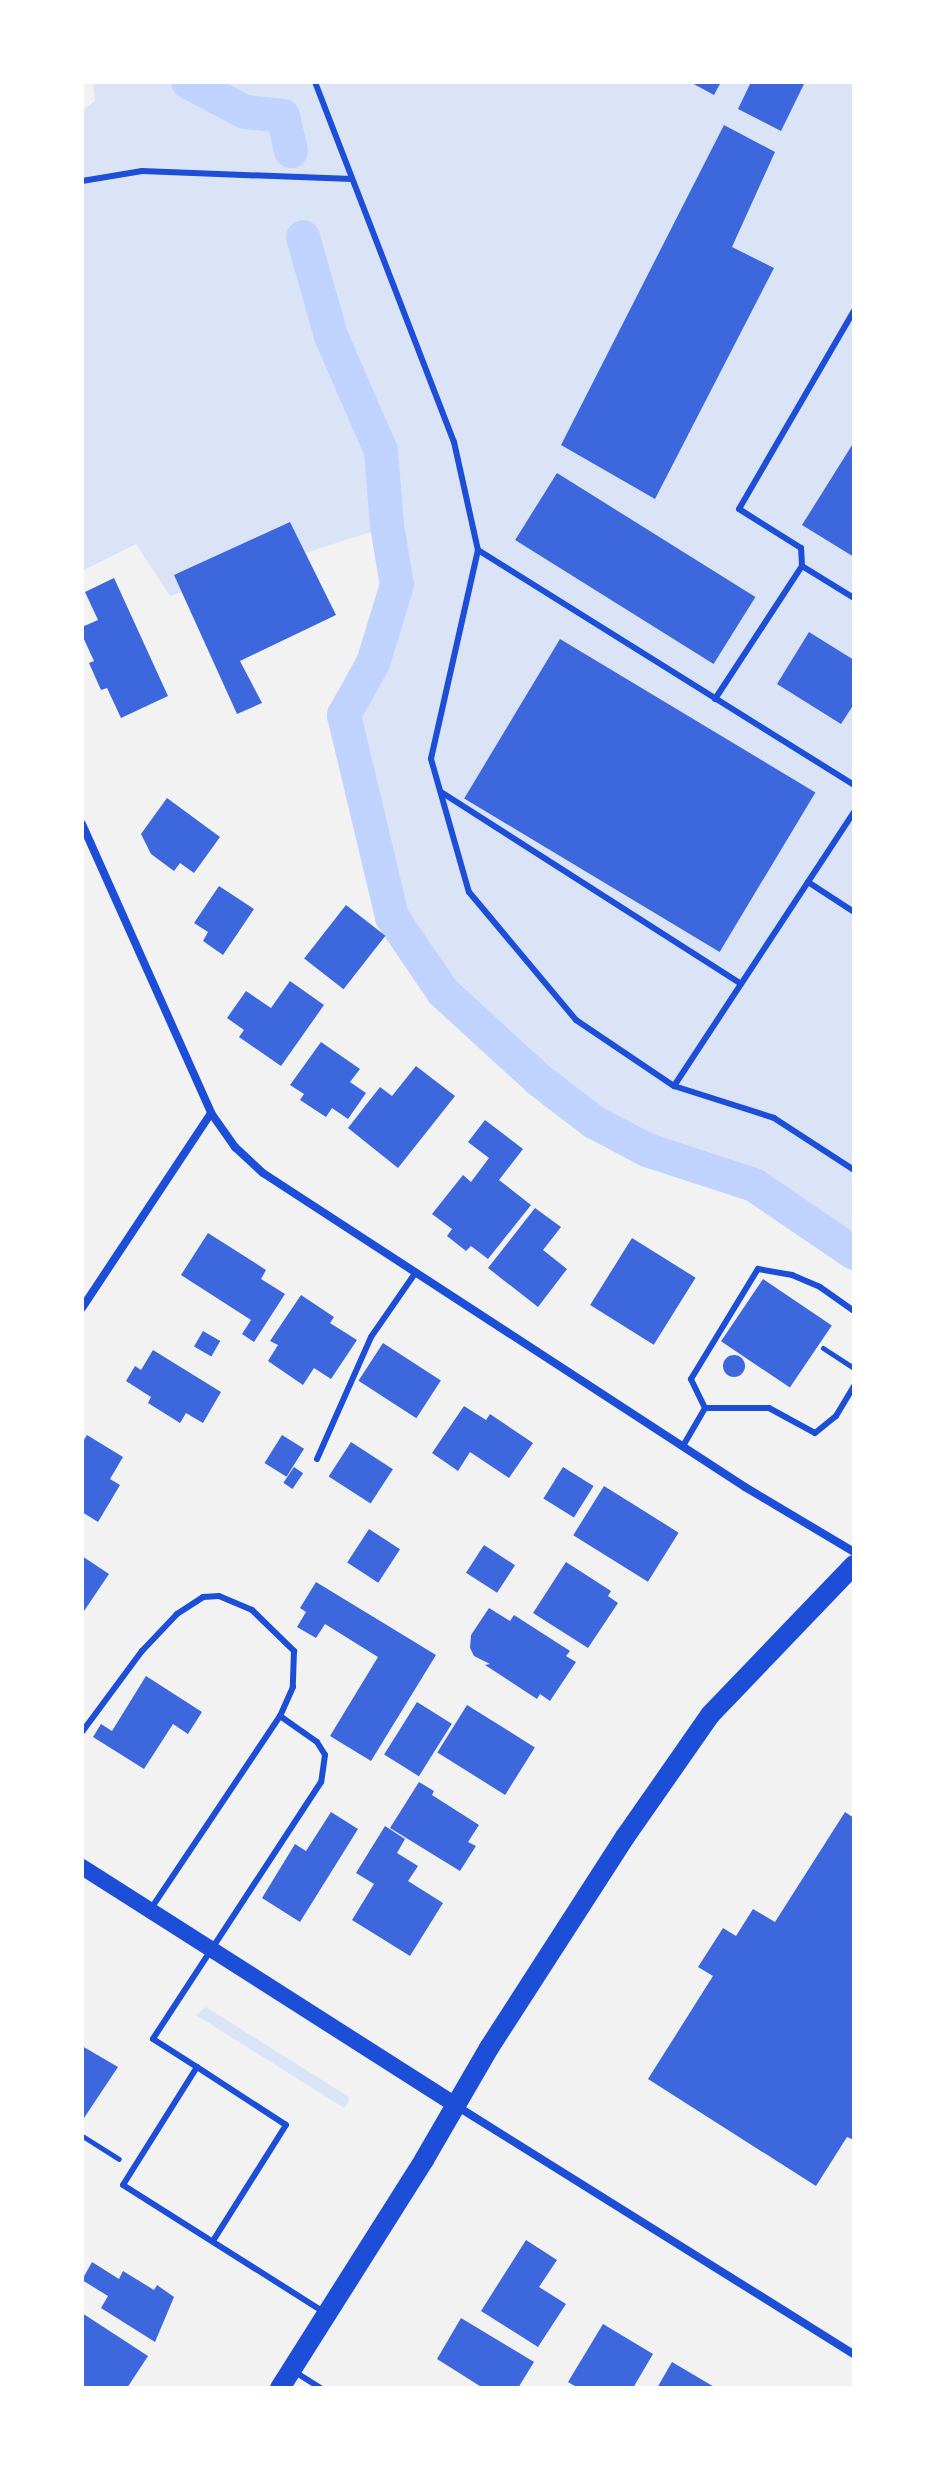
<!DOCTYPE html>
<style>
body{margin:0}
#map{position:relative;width:936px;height:2470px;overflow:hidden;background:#f2f2f2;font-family:Cabin,sans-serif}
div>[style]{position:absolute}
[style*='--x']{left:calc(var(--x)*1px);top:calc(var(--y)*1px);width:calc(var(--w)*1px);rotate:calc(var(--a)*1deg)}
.green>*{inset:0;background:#dbe4f7}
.canal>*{height:34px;margin:-17px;padding:0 17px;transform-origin:17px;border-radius:17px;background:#bfd3fe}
.building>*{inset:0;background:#3d67dc;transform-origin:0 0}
.round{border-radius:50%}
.path>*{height:5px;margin:-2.5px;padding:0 2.5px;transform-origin:2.5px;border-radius:2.5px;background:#1d4ed8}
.service>*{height:6px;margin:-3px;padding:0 3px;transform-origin:3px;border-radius:3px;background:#1d4ed8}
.minor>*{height:8px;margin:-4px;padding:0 4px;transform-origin:4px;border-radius:4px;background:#1d4ed8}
.secondary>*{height:16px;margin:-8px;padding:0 8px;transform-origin:8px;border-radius:8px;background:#1d4ed8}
.primary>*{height:20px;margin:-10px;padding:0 10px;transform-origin:10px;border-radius:10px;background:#1d4ed8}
span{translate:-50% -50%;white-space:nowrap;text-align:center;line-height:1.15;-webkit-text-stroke:8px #fff;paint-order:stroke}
.frame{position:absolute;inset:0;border:84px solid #fff;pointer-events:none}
</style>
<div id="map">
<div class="green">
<i style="clip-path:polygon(93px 82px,854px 82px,854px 1253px,754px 1185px,647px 1150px,594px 1122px,539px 1080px,443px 992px,392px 917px,344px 715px,373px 663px,397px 585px,387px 527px,170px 596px,136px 544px,82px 571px,82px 110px,95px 101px)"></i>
<i style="clip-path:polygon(206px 2007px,349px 2097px,348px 2103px,344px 2108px,196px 2015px)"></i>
</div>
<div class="canal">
<i style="--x:188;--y:82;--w:64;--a:27.8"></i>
<i style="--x:245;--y:112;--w:38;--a:6"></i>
<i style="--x:283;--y:116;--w:36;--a:77"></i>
<i style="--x:303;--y:237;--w:103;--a:74.2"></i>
<i style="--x:331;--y:336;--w:125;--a:66.5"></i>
<i style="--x:381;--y:451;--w:75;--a:85.4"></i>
<i style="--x:387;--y:526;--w:60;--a:80.4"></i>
<i style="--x:397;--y:585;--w:82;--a:107.1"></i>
<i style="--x:373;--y:663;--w:60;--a:119.1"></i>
<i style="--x:344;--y:715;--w:208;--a:76.6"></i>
<i style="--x:392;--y:917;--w:91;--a:55.8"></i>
<i style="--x:443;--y:992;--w:130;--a:42.5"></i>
<i style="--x:539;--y:1080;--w:69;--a:37.4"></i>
<i style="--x:594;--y:1122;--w:60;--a:27.8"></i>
<i style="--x:647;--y:1150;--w:113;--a:18.1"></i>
<i style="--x:754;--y:1185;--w:121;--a:34.2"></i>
</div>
<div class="building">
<i style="clip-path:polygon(690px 82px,721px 82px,714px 95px)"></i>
<i style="clip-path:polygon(751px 82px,805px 82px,781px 131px,738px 109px)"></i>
<i style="clip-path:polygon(724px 125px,775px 152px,732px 247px,774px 268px,655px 499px,561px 445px)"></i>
<i style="clip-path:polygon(854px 442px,854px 557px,802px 525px)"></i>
<i style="left:557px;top:473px;width:234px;height:79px;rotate:32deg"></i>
<i style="clip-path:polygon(290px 522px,336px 615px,240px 661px,262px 703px,237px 714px,174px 575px)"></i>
<i style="clip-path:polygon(114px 578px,168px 696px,121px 718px,107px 688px,101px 690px,89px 663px,94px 661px,82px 635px,82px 627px,98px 620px,85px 592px)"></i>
<i style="clip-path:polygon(809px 632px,854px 660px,854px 704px,841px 724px,777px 684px)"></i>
<i style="left:560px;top:639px;width:298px;height:186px;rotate:31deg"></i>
<i style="clip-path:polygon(167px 798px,220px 837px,194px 873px,180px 863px,174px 871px,151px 854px,141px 834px)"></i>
<i style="clip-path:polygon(219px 886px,254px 909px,223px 955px,203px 941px,208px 932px,194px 923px)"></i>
<i style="left:346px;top:905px;width:50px;height:68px;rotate:38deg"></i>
<i style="clip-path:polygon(290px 981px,324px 1005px,281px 1066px,239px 1037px,244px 1030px,227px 1018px,246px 991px,271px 1008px)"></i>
<i style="clip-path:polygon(321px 1042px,360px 1069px,350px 1082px,366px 1093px,348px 1119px,332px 1108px,326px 1117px,300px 1100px,304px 1094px,290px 1085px)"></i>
<i style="clip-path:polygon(416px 1066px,455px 1096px,398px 1168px,348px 1128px,380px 1087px,392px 1096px)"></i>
<i style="clip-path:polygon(485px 1120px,523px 1149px,499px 1180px,531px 1205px,488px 1259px,471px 1246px,466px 1251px,447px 1236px,452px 1229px,432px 1214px,463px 1175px,471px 1182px,489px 1158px,468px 1142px)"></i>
<i style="clip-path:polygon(535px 1208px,561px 1227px,543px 1250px,567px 1269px,538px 1307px,488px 1268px)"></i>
<i style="clip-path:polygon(208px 1233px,266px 1270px,261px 1279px,285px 1294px,254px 1342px,242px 1334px,251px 1320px,181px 1275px)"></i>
<i style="left:632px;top:1238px;width:75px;height:79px;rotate:32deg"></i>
<i style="left:763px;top:1279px;width:83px;height:75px;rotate:34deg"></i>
<i style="clip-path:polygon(301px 1295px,334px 1317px,330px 1323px,357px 1340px,331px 1379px,314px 1368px,303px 1385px,268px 1361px,278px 1345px,270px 1341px)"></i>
<i style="left:203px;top:1331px;width:20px;height:18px;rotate:30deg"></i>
<i style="left:383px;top:1343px;width:69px;height:45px;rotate:33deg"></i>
<i style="clip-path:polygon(153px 1350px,221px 1392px,203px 1423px,186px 1413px,180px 1423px,148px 1403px,151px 1397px,126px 1381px,135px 1366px,141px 1370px)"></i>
<i class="round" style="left:723px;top:1355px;width:22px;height:22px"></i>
<i style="clip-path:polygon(464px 1406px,486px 1420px,490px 1414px,533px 1443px,509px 1478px,470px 1452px,458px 1471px,432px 1453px)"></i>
<i style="clip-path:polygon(87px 1435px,123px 1457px,110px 1479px,120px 1485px,98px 1522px,82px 1512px,82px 1443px)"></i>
<i style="left:282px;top:1435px;width:26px;height:33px;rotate:32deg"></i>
<i style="left:351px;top:1442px;width:50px;height:41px;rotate:33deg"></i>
<i style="left:294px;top:1467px;width:11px;height:19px;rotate:34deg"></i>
<i style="left:563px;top:1467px;width:36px;height:37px;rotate:32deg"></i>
<i style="left:604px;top:1486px;width:88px;height:58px;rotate:32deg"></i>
<i style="left:369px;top:1529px;width:37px;height:40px;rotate:33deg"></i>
<i style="left:484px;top:1545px;width:37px;height:33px;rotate:33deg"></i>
<i style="clip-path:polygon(82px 1556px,109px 1574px,82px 1614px)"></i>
<i style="clip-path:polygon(566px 1562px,611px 1591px,608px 1596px,618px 1603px,588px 1648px,533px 1613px)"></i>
<i style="clip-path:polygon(316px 1582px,436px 1655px,371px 1761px,330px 1736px,378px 1657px,325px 1624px,316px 1638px,297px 1627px,306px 1612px,300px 1608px)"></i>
<i style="clip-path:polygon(489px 1608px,510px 1621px,514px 1615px,570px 1651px,566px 1656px,576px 1662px,550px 1701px,540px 1694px,537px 1699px,485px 1665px,490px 1664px,474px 1656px,470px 1648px,471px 1635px)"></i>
<i style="clip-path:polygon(146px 1676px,202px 1712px,188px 1734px,173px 1724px,144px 1769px,93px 1737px,101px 1724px,112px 1731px)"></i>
<i style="left:417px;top:1702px;width:41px;height:62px;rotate:32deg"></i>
<i style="left:467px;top:1705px;width:80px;height:56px;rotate:32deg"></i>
<i style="clip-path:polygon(419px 1782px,434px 1791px,432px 1795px,479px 1825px,468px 1842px,476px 1846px,460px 1871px,390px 1828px)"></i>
<i style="clip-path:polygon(331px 1812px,358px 1829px,300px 1922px,262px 1898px,295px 1844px,306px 1851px)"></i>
<i style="clip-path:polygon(845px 1812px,854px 1818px,854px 2140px,847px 2137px,816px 2186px,648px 2079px,713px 1976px,698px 1967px,723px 1928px,736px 1936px,753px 1909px,775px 1922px)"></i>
<i style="clip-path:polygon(385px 1826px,405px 1839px,397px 1853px,418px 1866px,408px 1881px,443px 1903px,410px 1956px,352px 1920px,374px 1884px,356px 1873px)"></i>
<i style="clip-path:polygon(82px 2046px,118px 2067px,82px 2121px)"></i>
<i style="clip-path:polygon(526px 2240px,557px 2260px,539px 2287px,566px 2304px,538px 2347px,481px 2311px)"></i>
<i style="clip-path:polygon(92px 2262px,119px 2279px,123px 2271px,154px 2290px,157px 2285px,174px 2297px,155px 2342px,101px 2308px,108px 2296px,82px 2280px)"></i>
<i style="clip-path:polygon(82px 2313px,148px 2356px,127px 2388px,82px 2388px)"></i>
<i style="clip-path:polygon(461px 2318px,534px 2362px,518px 2388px,483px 2388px,437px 2359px)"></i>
<i style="clip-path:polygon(603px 2324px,653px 2354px,633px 2388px,578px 2388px,568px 2382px)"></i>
<i style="clip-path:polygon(672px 2362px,716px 2388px,657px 2388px)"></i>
</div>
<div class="path">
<i style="--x:823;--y:1348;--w:35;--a:33"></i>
<i style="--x:84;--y:2137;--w:41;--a:32.2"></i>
</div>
<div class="service">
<i style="--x:315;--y:82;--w:386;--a:68.9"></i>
<i style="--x:454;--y:442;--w:111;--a:77.5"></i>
<i style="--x:478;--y:550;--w:214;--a:102.7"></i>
<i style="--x:431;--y:759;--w:138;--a:74.1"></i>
<i style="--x:469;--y:892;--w:167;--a:50.1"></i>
<i style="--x:576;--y:1020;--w:118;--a:34"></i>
<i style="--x:674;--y:1086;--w:105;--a:17.7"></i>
<i style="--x:774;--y:1118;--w:95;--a:33"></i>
<i style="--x:82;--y:181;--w:61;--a:-9.5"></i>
<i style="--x:142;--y:171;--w:210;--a:2.2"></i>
<i style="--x:478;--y:550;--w:443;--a:32"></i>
<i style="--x:802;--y:566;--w:18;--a:-93"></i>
<i style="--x:801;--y:548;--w:73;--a:-147.8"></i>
<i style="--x:739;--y:509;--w:229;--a:-59.9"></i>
<i style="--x:715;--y:699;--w:159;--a:-56.8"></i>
<i style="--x:802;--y:566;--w:61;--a:31.6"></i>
<i style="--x:441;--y:792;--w:356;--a:32.6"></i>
<i style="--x:808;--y:882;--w:55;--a:33.1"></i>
<i style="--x:674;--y:1086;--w:328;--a:-56.7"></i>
<i style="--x:705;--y:1408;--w:32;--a:-116"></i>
<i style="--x:691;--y:1379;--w:129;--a:-58.7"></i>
<i style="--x:758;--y:1269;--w:35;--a:10"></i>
<i style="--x:792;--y:1275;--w:30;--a:23"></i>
<i style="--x:820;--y:1287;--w:42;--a:35.2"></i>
<i style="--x:705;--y:1408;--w:64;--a:0"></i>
<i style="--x:769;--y:1408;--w:52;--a:28.5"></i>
<i style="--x:815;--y:1433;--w:27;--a:-39"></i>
<i style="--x:836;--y:1416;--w:35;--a:-59"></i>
<i style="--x:683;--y:1446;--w:44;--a:-59.9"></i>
<i style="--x:317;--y:1459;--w:133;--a:-66.1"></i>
<i style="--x:371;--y:1337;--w:79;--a:-55.3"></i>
<i style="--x:280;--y:1716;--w:45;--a:35.1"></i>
<i style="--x:317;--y:1742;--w:15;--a:58"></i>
<i style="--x:325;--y:1755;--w:27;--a:98"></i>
<i style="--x:321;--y:1782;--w:307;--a:123.2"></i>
<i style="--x:153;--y:2039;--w:52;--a:32.5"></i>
<i style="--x:197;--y:2067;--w:139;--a:122.1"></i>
<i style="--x:123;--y:2185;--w:238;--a:32.3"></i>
<i style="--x:82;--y:1732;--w:101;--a:-53.5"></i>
<i style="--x:142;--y:1651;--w:51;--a:-46.6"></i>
<i style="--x:177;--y:1614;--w:31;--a:-33"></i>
<i style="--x:203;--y:1597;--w:16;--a:-4"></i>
<i style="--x:219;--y:1596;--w:36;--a:23"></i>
<i style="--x:252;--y:1610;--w:59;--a:44.3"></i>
<i style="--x:294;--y:1651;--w:36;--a:92"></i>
<i style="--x:293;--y:1687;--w:32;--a:114"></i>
<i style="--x:280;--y:1716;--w:234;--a:123.8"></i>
<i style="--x:197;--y:2067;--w:106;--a:33.1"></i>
<i style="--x:286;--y:2125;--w:137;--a:122.2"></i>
<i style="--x:295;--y:2372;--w:31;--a:32"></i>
</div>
<div class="minor">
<i style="--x:82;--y:824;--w:316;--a:65.9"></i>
<i style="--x:211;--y:1113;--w:42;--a:54.8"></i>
<i style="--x:235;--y:1147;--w:38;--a:43"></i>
<i style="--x:263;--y:1173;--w:575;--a:33.08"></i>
<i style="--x:745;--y:1487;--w:127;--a:30.8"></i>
<i style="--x:82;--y:1308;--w:234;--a:-56.5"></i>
<i style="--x:455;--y:2105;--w:470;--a:32"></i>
</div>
<div class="secondary">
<i style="--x:82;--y:1867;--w:442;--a:32.5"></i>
</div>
<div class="primary">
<i style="--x:280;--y:2388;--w:270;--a:-57.7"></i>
<i style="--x:424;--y:2160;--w:129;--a:-59.9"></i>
<i style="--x:489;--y:2048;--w:251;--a:-57.2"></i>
<i style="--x:625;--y:1837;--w:149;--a:-55.1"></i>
<i style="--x:710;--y:1715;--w:208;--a:-46.2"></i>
</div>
<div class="frame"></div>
</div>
